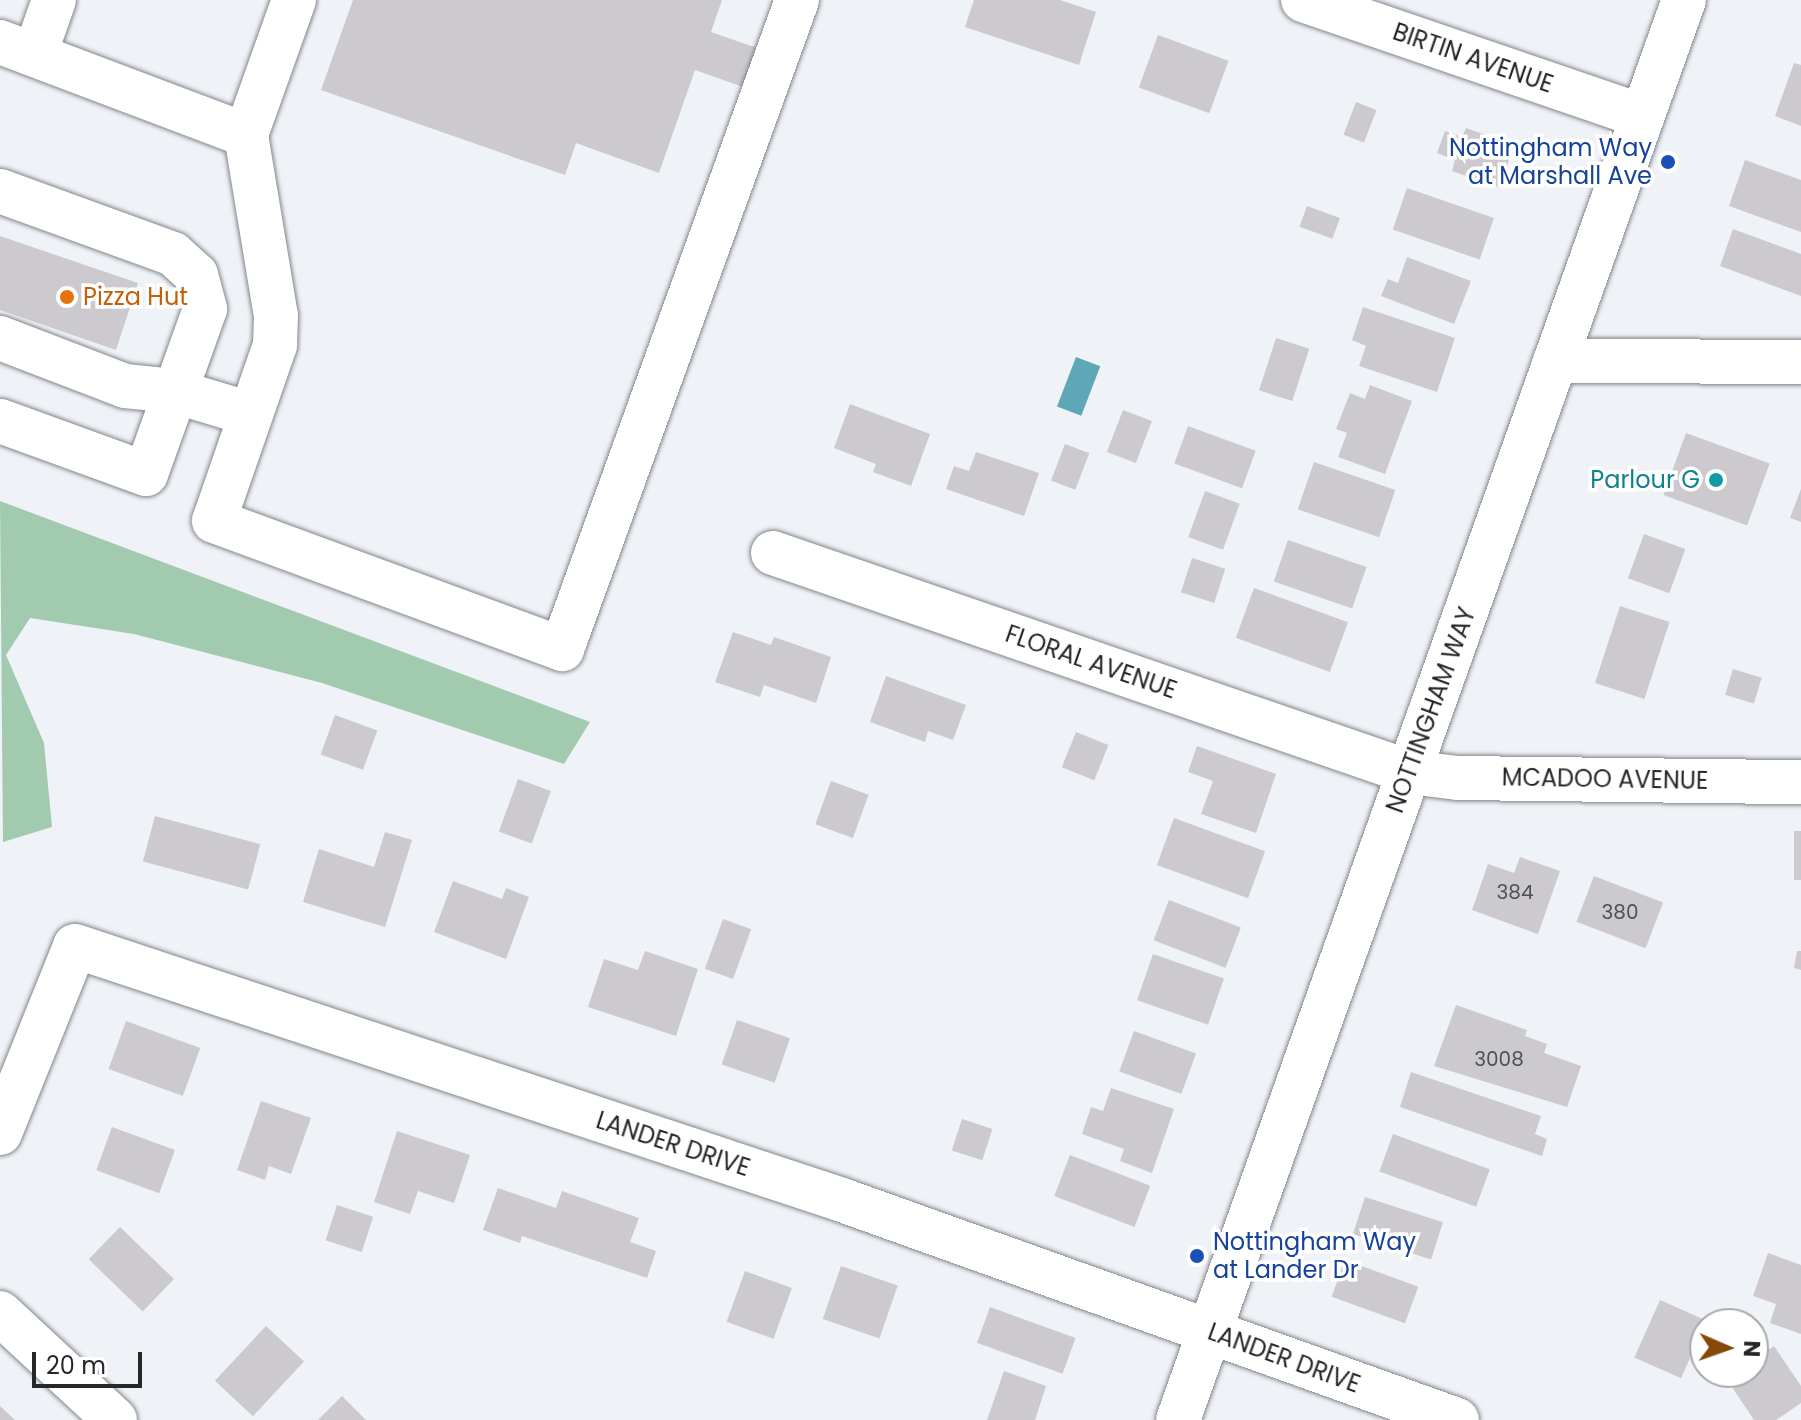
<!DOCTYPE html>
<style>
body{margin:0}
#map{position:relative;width:1801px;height:1420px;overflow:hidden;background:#eff2f7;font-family:Poppins,sans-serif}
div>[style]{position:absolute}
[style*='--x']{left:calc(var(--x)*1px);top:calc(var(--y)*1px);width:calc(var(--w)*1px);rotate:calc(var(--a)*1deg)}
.green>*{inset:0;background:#a2caaf}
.water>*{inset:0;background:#5ea7b7;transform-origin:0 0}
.building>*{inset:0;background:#cccacf;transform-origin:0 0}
.roads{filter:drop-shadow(0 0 2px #83868b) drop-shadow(0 0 2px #83868b)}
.minor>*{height:44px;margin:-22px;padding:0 22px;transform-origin:22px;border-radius:22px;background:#fff}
.dots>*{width:22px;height:22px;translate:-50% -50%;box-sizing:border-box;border:4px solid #fff;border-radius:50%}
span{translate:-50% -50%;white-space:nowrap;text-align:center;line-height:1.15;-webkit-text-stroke:7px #fff;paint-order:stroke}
.number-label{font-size:20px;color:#4f5052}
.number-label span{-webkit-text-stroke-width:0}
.street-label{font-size:24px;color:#252728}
.transit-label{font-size:24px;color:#164399}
.right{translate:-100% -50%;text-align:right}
.left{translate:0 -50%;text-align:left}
.food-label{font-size:24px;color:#c56008}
.culture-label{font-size:24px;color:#0d838f}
.north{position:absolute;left:1689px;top:1308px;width:80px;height:80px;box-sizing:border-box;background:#fff;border:2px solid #a8a9a9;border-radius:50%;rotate:92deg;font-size:22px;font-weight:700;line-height:32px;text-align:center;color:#252728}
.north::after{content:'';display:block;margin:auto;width:28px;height:36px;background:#87490a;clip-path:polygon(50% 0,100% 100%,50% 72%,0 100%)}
.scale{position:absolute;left:32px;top:1352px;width:110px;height:36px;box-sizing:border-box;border:4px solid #252728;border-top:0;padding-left:10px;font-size:24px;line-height:28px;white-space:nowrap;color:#252728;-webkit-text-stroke:6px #fff;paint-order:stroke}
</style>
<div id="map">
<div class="green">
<i style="clip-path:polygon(0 501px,590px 722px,564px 764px,322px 683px,134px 634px,30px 618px,6px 655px,44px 743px,52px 827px,3px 842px)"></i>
</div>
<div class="water">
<i style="left:1076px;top:357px;width:26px;height:53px;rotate:21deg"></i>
</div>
<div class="building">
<i style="clip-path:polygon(353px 0,722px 0,711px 32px,760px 49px,746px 88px,695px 70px,659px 173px,576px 143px,565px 175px,321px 90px)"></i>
<i style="clip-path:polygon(974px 0,1060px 0,1096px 12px,1079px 65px,965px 27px)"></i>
<i style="left:1158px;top:35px;width:75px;height:56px;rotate:20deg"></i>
<i style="clip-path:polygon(1794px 63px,1801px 65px,1801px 126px,1775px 116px)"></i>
<i style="left:1356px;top:102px;width:22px;height:35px;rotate:21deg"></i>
<i style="clip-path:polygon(1466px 128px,1514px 145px,1500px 188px,1452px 171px,1455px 160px,1437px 153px,1445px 131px,1462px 137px)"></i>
<i style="clip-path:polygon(1745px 160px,1801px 180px,1801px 232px,1729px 206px)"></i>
<i style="left:1407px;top:188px;width:92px;height:44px;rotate:19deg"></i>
<i style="left:1307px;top:206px;width:35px;height:22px;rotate:20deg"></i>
<i style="clip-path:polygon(1733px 229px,1801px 254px,1801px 296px,1720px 266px)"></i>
<i style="clip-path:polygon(0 236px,138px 283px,116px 350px,0 310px)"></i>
<i style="clip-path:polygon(1407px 257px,1471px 281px,1454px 324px,1381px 296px,1388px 279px,1398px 283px)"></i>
<i style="clip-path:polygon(1363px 307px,1455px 338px,1437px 392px,1359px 366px,1366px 346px,1352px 340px)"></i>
<i style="left:1276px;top:338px;width:35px;height:55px;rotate:18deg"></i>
<i style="clip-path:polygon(1370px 385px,1412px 401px,1385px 474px,1338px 457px,1347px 433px,1336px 429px,1350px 393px,1365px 399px)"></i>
<i style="clip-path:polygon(850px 404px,930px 434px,911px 486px,873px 472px,876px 464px,834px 448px)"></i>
<i style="left:1123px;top:410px;width:31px;height:45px;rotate:21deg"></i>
<i style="left:1188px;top:426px;width:72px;height:40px;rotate:20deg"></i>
<i style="left:1686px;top:433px;width:89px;height:66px;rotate:20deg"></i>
<i style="left:1065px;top:444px;width:26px;height:39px;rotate:21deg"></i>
<i style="clip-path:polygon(976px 452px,1039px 473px,1024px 516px,946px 489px,954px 466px,969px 471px)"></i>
<i style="left:1314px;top:462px;width:86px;height:50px;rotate:19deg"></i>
<i style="clip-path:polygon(1801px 489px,1801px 522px,1790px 518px)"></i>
<i style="left:1205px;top:491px;width:37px;height:49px;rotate:20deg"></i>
<i style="left:1644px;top:534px;width:44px;height:47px;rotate:20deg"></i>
<i style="left:1288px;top:540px;width:83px;height:44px;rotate:19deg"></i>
<i style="left:1192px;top:558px;width:35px;height:36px;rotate:18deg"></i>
<i style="left:1254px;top:588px;width:100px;height:53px;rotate:20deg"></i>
<i style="left:1620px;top:606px;width:52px;height:81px;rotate:18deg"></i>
<i style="clip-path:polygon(733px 632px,771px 645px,774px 637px,831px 657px,816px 703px,764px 685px,760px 697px,715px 682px)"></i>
<i style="left:1733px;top:669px;width:30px;height:27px;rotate:17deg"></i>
<i style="clip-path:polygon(886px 676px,966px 705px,953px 740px,928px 731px,925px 742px,870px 722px)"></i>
<i style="left:335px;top:715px;width:45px;height:42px;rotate:20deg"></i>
<i style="left:1076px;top:732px;width:35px;height:38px;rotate:22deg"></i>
<i style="clip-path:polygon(1197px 746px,1276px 774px,1256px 833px,1201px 814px,1213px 781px,1188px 772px)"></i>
<i style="left:518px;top:779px;width:35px;height:56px;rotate:20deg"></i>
<i style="left:831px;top:781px;width:40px;height:46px;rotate:20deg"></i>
<i style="left:155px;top:816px;width:109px;height:47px;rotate:15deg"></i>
<i style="left:1174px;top:818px;width:97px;height:50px;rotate:20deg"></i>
<i style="left:1794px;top:831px;width:7px;height:49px"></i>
<i style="clip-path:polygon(385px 832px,412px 840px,385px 927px,303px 902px,319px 849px,374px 867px)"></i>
<i style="clip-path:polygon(1520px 857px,1560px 871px,1538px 934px,1472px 910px,1488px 864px,1514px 873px)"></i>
<i style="left:1594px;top:876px;width:74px;height:49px;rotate:21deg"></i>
<i style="clip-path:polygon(453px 881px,502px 899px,506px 888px,529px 897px,506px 959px,434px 932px)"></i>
<i style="left:1169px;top:900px;width:77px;height:43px;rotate:21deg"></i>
<i style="left:723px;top:919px;width:30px;height:53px;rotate:20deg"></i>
<i style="clip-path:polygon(645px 951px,698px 969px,676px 1036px,588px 1007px,604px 959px,638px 970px)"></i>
<i style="clip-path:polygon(1797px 951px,1801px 951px,1801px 970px,1794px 968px)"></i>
<i style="left:1153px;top:954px;width:75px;height:49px;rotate:19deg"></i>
<i style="clip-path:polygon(1456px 1005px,1527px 1030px,1525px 1036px,1547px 1044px,1544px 1053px,1581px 1066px,1567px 1107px,1434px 1066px)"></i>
<i style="left:737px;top:1020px;width:56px;height:47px;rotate:19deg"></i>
<i style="left:126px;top:1021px;width:79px;height:51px;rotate:20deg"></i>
<i style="left:1134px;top:1031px;width:66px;height:43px;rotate:20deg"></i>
<i style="clip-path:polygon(1411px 1072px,1541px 1116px,1535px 1134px,1547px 1139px,1542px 1156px,1400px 1107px)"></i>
<i style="clip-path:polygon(1111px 1088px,1174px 1109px,1152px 1173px,1120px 1161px,1124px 1149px,1082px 1134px,1091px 1107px,1103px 1111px)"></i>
<i style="clip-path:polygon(261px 1101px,311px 1118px,291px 1174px,269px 1166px,265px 1180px,237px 1170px)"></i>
<i style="left:962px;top:1119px;width:32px;height:33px;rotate:18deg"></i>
<i style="left:112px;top:1127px;width:67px;height:46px;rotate:20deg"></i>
<i style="clip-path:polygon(397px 1131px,470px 1155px,454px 1203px,418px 1191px,410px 1214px,374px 1202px)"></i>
<i style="left:1393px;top:1134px;width:103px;height:40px;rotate:20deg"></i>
<i style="left:1070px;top:1155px;width:86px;height:44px;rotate:21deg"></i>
<i style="clip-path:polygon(498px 1188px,556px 1208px,562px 1191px,639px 1218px,630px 1242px,656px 1251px,647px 1278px,522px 1236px,520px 1243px,483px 1230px)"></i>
<i style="left:1365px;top:1197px;width:82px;height:39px;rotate:18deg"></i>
<i style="left:337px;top:1205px;width:38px;height:37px;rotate:18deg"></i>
<i style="left:120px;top:1227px;width:75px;height:45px;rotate:44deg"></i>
<i style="clip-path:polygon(1768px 1253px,1801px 1265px,1801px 1334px,1770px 1323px,1776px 1304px,1753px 1296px)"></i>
<i style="left:1345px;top:1260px;width:78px;height:39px;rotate:20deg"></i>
<i style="left:841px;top:1266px;width:60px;height:56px;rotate:19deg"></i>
<i style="left:745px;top:1271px;width:50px;height:54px;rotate:20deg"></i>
<i style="left:1660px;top:1300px;width:51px;height:63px;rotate:24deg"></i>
<i style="left:990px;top:1307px;width:91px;height:38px;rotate:20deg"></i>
<i style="left:266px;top:1326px;width:52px;height:75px;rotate:43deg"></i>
<i style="clip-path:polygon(1774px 1346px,1801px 1386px,1801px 1403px,1776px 1420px,1754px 1420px,1726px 1378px,1736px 1372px,1753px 1372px,1753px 1360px)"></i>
<i style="clip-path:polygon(1004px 1371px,1046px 1386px,1035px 1420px,987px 1420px)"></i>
<i style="clip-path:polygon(342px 1396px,366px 1420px,318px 1420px)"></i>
<i style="clip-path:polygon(0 1406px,15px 1420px,0 1420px)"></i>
</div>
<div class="roads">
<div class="minor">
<i style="--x:294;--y:0;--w:143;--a:109.6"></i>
<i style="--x:246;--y:135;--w:183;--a:80.6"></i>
<i style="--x:276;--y:316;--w:29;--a:92"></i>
<i style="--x:275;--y:345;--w:186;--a:109.1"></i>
<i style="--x:214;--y:521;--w:371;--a:20.2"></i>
<i style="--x:562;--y:649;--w:690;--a:-70.09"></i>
<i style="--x:1303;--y:0;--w:358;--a:18.9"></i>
<i style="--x:0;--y:42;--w:263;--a:20.7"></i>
<i style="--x:35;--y:54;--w:57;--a:-70.6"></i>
<i style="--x:0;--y:191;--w:184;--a:20"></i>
<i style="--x:173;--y:254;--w:31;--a:42"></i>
<i style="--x:196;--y:275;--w:35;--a:75"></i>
<i style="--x:205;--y:309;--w:175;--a:109.7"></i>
<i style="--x:146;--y:474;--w:155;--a:-160"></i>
<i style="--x:0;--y:338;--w:134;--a:21"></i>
<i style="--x:125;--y:386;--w:49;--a:5.8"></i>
<i style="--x:174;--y:391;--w:79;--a:16.8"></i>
<i style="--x:1555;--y:361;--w:246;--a:0.2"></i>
<i style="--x:773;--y:553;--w:673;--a:19"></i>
<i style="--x:1409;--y:772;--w:49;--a:7"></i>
<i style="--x:1458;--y:778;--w:343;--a:0.7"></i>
<i style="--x:0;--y:1133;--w:201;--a:-68.1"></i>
<i style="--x:75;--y:946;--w:808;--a:18.32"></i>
<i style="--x:842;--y:1200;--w:653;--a:19.68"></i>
<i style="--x:0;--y:1313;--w:157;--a:42.9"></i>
<i style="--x:1178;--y:1420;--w:1507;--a:-70.39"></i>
</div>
</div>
<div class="dots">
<i style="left:1668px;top:162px;background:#1a4fb4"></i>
<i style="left:67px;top:297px;background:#e8710a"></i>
<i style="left:1716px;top:480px;background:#0f9aa8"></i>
<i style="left:1197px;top:1256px;background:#1a4fb4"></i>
</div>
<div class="number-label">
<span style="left:1515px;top:892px">384</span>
<span style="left:1620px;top:912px">380</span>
<span style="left:1499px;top:1059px">3008</span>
</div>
<div class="street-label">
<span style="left:1473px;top:58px;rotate:19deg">BIRTIN AVENUE</span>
<span style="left:1091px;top:662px;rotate:19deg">FLORAL AVENUE</span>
<span style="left:1431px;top:710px;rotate:-70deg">NOTTINGHAM WAY</span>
<span style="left:1605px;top:779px;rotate:1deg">MCADOO AVENUE</span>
<span style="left:673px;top:1144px;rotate:18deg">LANDER DRIVE</span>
<span style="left:1284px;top:1358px;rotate:20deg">LANDER DRIVE</span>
</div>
<div class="transit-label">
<span class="right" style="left:1652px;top:162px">Nottingham Way<br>at Marshall Ave</span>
<span class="left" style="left:1213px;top:1256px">Nottingham Way<br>at Lander Dr</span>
</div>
<div class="food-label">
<span class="left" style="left:83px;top:297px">Pizza Hut</span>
</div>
<div class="culture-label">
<span class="right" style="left:1700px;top:480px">Parlour G</span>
</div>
<div class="north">N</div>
<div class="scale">20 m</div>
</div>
